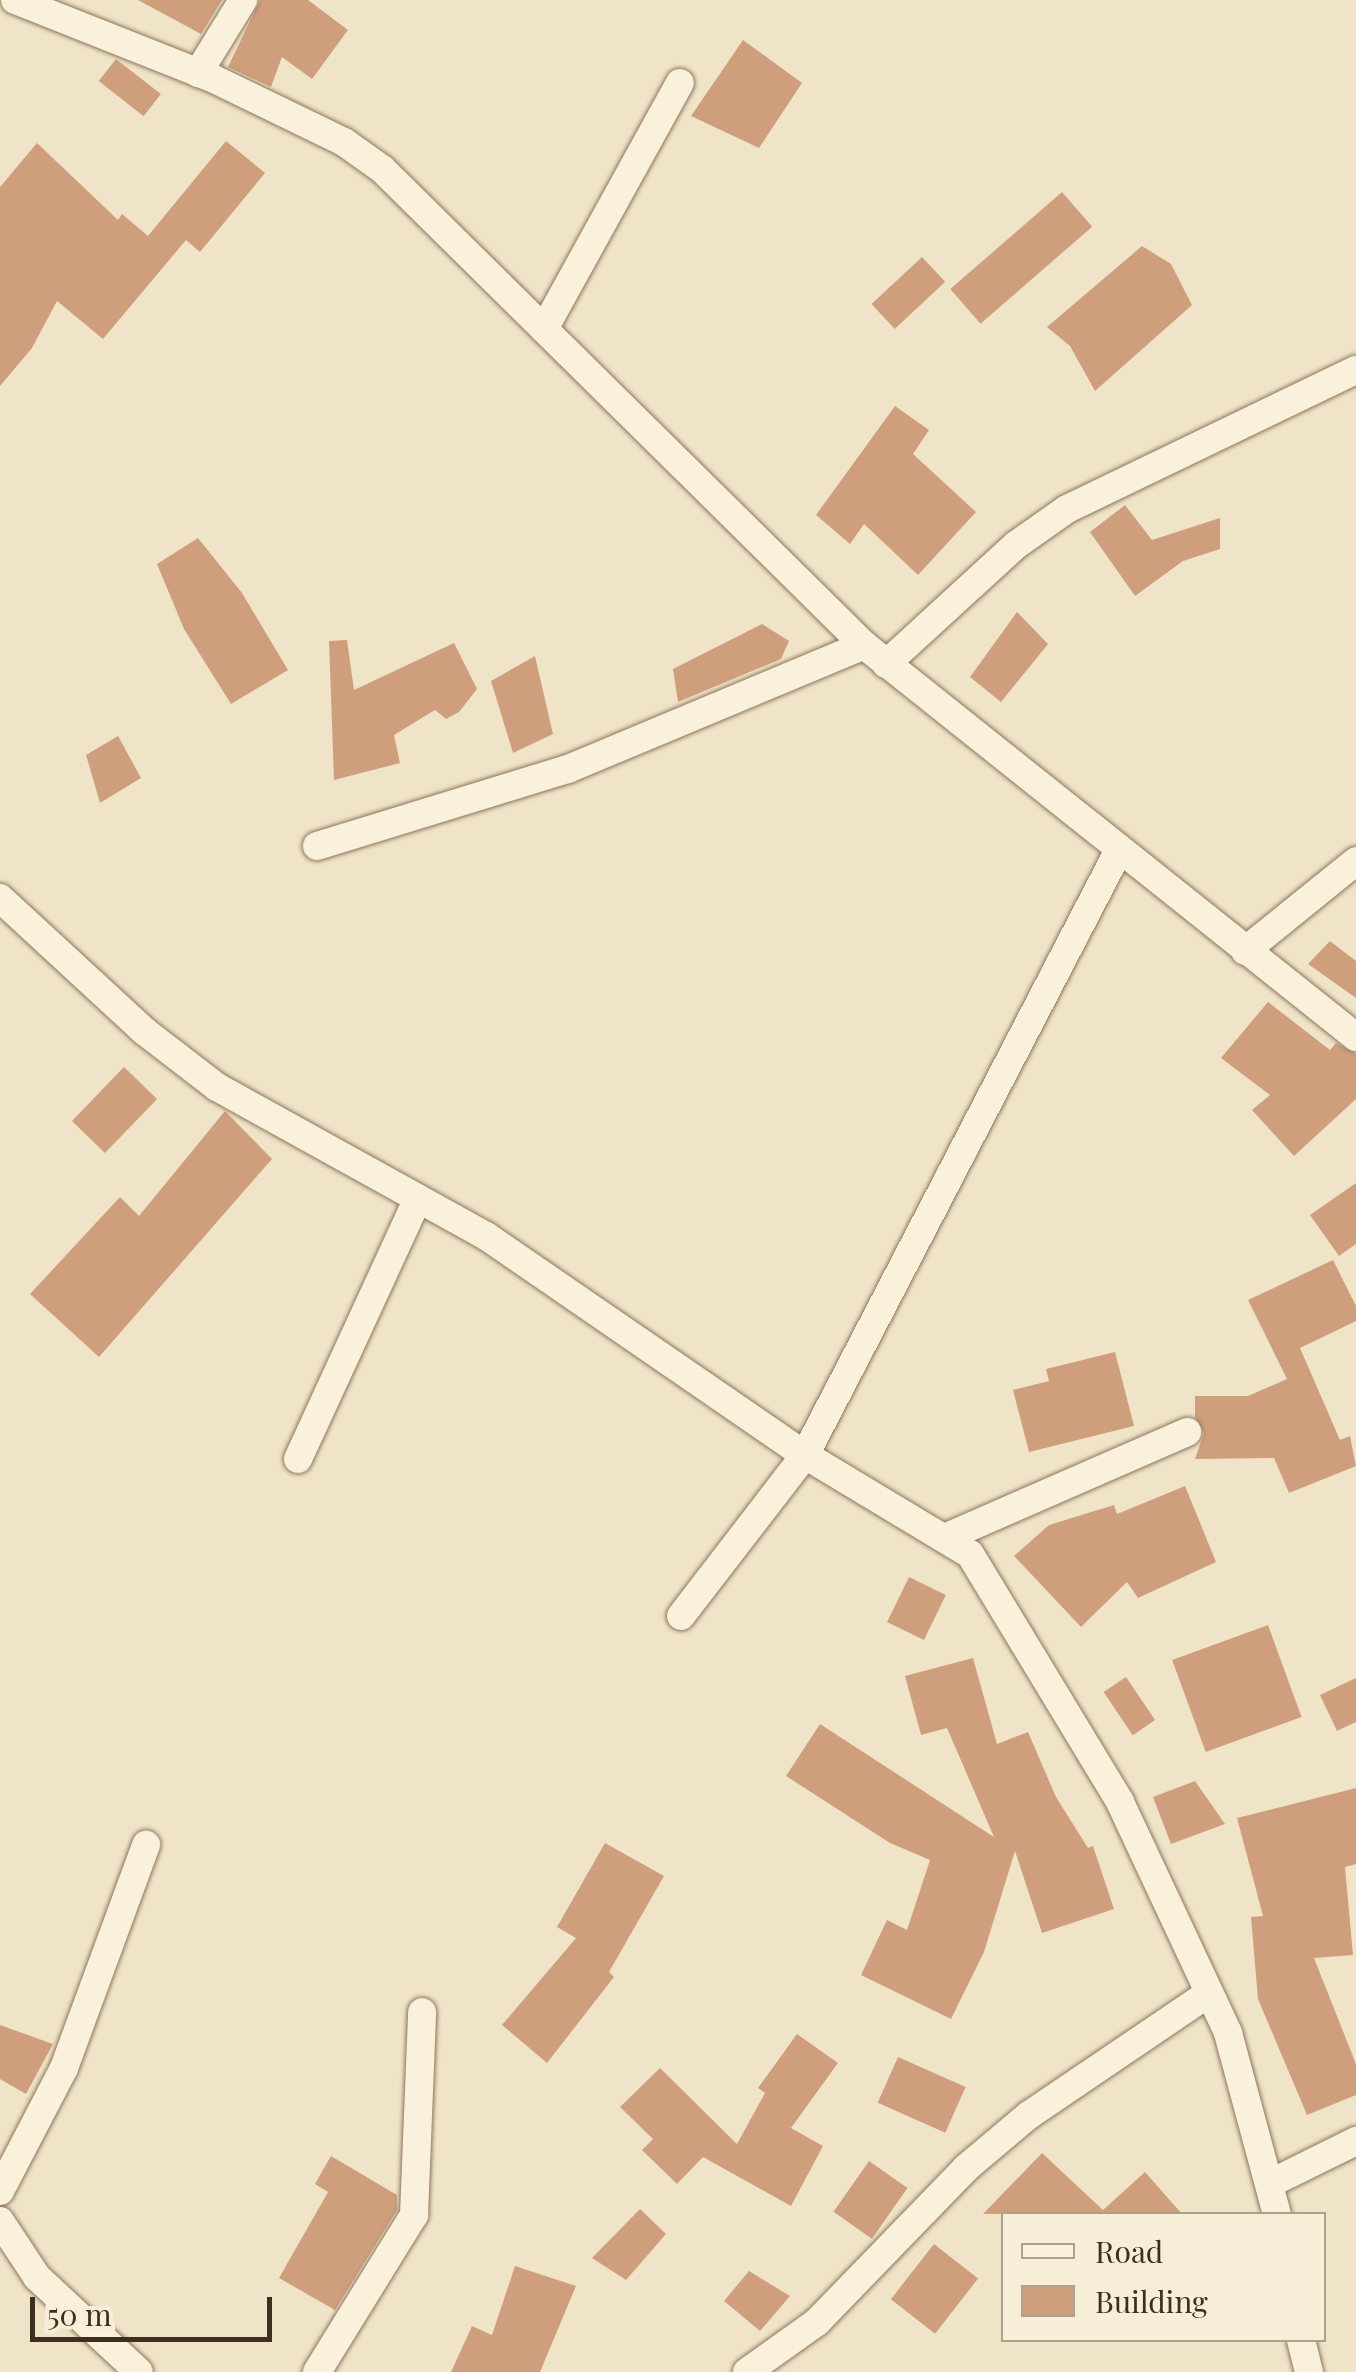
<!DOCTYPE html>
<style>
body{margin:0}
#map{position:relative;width:1356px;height:2372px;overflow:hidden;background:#f0e4c8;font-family:"Playfair Display",serif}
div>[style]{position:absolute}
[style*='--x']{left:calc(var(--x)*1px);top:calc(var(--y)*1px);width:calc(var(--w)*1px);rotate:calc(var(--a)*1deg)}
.building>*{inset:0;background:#cf9f7d;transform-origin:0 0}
.roads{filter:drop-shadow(0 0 2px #8d765c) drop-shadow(0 0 2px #8d765c)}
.street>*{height:28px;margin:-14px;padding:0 14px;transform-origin:14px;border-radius:14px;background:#faf1dc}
span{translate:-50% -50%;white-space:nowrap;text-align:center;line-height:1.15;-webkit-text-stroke:9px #f7eed8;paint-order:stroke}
.legend{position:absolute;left:1001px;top:2212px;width:325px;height:130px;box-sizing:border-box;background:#f7eed8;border:2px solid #ada18e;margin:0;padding:12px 18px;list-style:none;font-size:30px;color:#3d2e20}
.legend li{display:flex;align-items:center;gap:20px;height:50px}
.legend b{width:50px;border:2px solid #ada18e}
.scale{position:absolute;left:30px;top:2297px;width:242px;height:45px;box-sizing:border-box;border:5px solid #3d2e20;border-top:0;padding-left:12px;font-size:30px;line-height:35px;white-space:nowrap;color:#3d2e20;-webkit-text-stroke:8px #f7eed8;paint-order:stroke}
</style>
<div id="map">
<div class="building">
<i style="clip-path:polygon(138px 0,222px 0,201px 34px)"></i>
<i style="clip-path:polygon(260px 0,308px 0,348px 30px,312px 79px,282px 57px,271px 87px,228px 67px)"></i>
<i style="clip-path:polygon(743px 40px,802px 83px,759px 148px,691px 116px)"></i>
<i style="left:116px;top:59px;width:57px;height:28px;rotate:38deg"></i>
<i style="clip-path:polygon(226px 141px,265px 173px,200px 252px,186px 240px,103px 339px,57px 301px,32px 348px,0 386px,0 187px,37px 143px,118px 220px,122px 214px,148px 236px)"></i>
<i style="left:1062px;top:192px;width:46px;height:148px;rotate:49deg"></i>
<i style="clip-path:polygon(1142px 246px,1171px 264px,1192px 305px,1095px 391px,1070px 346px,1047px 327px)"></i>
<i style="left:922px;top:257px;width:34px;height:69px;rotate:47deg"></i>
<i style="clip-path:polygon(895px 406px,929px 430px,913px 454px,976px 512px,918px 575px,864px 524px,850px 544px,816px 515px)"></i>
<i style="clip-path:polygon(1125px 505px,1152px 540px,1220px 518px,1220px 549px,1183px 561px,1135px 596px,1090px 532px)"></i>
<i style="clip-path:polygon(198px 538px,242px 593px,288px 670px,231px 704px,184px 629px,157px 564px)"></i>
<i style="clip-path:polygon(1017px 612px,1048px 644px,1001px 702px,970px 677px)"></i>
<i style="clip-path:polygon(762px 624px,789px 641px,781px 659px,678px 702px,673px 669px)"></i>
<i style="clip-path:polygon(347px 640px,354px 690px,454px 643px,477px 689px,459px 712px,446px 719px,435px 710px,394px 735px,400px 763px,334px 780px,329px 641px)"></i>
<i style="clip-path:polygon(535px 656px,553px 734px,513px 753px,491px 681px)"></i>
<i style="clip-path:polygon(118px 736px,141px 778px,100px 803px,86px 755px)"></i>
<i style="clip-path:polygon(1330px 941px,1356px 961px,1356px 998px,1308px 964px)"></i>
<i style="clip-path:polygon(1268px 1002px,1330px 1050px,1336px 1043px,1356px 1054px,1356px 1099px,1294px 1156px,1252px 1110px,1270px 1095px,1221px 1058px)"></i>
<i style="left:124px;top:1067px;width:46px;height:75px;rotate:44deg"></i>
<i style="clip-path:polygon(225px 1111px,272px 1159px,99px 1357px,30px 1294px,120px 1197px,139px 1216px)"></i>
<i style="clip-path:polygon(1356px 1183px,1356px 1244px,1339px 1256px,1310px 1215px)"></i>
<i style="clip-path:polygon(1333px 1260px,1356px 1306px,1356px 1321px,1300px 1348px,1340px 1440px,1350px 1436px,1356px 1466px,1289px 1493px,1274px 1458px,1195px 1459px,1204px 1433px,1195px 1417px,1195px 1396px,1248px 1396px,1287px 1379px,1248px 1300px)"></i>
<i style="clip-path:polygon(1115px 1352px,1134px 1426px,1029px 1452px,1013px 1390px,1049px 1381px,1046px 1369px)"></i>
<i style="clip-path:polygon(1185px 1486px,1216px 1562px,1138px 1598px,1127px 1582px,1081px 1627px,1014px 1556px,1049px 1525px,1114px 1505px,1117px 1514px)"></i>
<i style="left:909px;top:1577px;width:41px;height:50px;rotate:26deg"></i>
<i style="left:1268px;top:1625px;width:98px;height:102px;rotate:70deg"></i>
<i style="clip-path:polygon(973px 1658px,997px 1744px,1028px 1732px,1056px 1797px,1088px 1848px,1093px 1846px,1114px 1909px,1042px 1933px,1015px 1851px,984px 1952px,951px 2019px,861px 1975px,887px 1920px,907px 1930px,930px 1860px,890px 1843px,786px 1776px,820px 1724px,994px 1837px,947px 1728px,921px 1735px,905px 1676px)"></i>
<i style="left:1126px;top:1677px;width:52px;height:27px;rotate:56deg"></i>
<i style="clip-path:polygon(1356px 1678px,1356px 1722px,1337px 1731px,1320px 1695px)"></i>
<i style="clip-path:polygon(1195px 1781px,1225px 1824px,1171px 1844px,1153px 1797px)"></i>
<i style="clip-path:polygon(1356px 1788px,1356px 1864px,1345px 1867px,1353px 1955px,1314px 1958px,1356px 2064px,1356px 2095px,1307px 2115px,1258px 1999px,1251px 1917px,1263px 1916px,1237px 1818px)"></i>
<i style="clip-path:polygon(605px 1843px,664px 1876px,609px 1972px,614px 1977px,547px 2063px,502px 2025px,576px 1938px,557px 1927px)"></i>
<i style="clip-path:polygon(0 2025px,53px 2044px,26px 2094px,0 2079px)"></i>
<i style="clip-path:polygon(797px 2034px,838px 2063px,791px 2128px,823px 2146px,791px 2206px,703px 2157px,677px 2184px,642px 2150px,653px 2139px,620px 2107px,660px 2068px,737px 2144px,765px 2093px,758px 2088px)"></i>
<i style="left:898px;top:2057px;width:74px;height:50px;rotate:24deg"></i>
<i style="clip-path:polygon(1042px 2153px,1103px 2210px,1145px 2172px,1182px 2214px,983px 2214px)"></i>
<i style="clip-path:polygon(331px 2156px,397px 2195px,397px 2210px,335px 2310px,279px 2278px,328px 2192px,315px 2184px)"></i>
<i style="left:869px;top:2161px;width:47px;height:62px;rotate:35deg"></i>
<i style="clip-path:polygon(640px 2209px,666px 2234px,626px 2280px,592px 2258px)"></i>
<i style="left:934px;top:2244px;width:56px;height:70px;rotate:38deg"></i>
<i style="clip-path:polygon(515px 2266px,576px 2286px,540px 2372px,451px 2372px,472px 2326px,492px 2335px)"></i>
<i style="clip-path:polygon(749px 2271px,790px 2296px,760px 2331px,724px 2301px)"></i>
</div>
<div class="roads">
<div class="street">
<i style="--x:15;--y:0;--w:212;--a:21.6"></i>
<i style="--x:212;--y:78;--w:147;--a:25.9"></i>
<i style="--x:344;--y:142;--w:47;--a:35.4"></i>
<i style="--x:382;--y:169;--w:677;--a:44.64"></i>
<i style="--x:864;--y:645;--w:629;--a:38.55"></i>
<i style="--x:198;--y:73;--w:86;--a:-58.3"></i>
<i style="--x:544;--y:329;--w:281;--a:-61.1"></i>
<i style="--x:886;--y:664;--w:176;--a:-42.5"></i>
<i style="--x:1016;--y:545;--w:62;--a:-35.2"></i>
<i style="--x:1067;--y:509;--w:321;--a:-25.7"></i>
<i style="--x:317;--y:846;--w:263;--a:-17.1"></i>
<i style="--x:568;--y:769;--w:321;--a:-22.7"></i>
<i style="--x:0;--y:898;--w:196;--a:42.7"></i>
<i style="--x:144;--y:1031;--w:92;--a:37.5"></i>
<i style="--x:217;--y:1087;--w:308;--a:29"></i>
<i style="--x:486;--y:1236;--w:387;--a:34.5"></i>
<i style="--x:805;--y:1455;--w:192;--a:31"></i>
<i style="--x:970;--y:1554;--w:290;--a:58.8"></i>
<i style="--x:1120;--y:1802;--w:255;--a:64.9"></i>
<i style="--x:1228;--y:2033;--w:188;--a:74.9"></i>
<i style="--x:1245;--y:951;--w:143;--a:-39"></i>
<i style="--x:298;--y:1459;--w:287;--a:-65.3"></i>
<i style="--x:949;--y:1536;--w:260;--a:-23.6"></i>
<i style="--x:681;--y:1616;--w:203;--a:-52.4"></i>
<i style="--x:805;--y:1455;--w:679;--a:-62.57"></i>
<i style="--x:1271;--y:2183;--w:95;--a:-26.3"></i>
<i style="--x:0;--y:2191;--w:139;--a:-62.5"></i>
<i style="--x:64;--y:2068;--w:238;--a:-69.8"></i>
<i style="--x:0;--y:2221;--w:67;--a:56.5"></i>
<i style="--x:37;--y:2277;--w:139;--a:43"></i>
<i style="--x:1301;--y:2340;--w:33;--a:76"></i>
<i style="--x:317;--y:2372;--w:185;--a:-58.3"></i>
<i style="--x:414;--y:2215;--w:203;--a:-87.7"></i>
<i style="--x:747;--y:2372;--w:86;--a:-35.5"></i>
<i style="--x:817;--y:2322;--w:214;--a:-45.9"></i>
<i style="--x:966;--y:2168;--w:82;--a:-40.1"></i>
<i style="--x:1029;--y:2115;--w:217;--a:-34.1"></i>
</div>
</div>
<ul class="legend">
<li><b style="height:12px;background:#faf1dc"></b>Road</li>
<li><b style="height:28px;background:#cf9f7d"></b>Building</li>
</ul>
<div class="scale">50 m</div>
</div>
